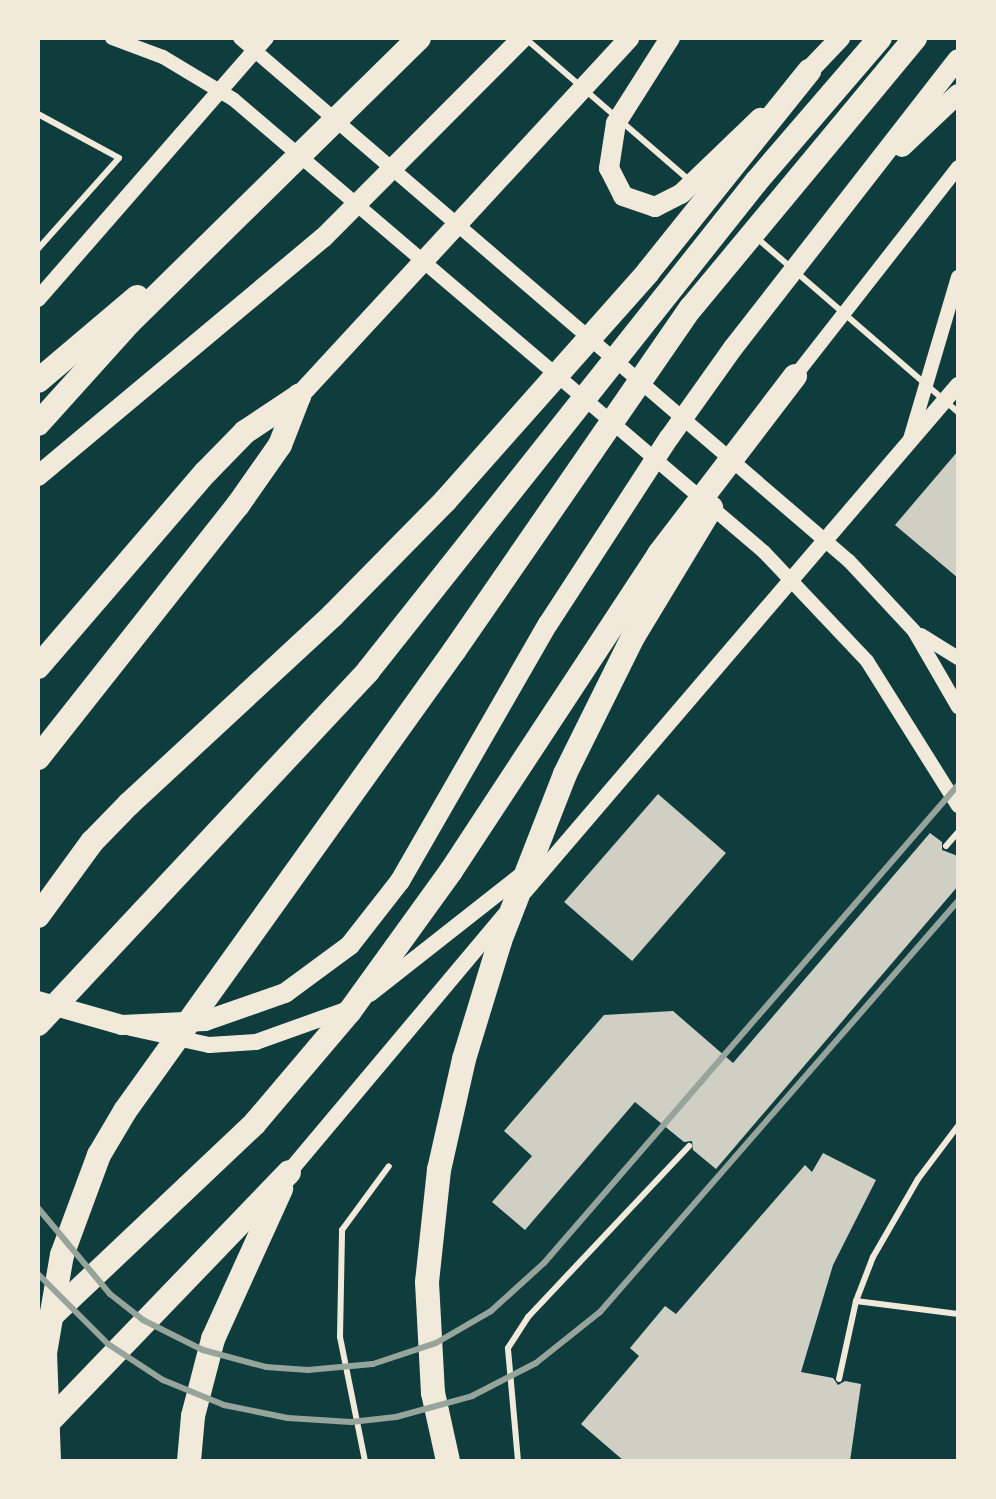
<!DOCTYPE html>
<style>
body{margin:0}
#map{position:relative;width:996px;height:1499px;overflow:hidden;background:#0f3d3e;font-family:"Golos Text",sans-serif}
div>[style]{position:absolute}
[style*='--x']{left:calc(var(--x)*1px);top:calc(var(--y)*1px);width:calc(var(--w)*1px);rotate:calc(var(--a)*1deg)}
.building>*{inset:0;background:#cfcfc3;transform-origin:0 0}
.service>*{height:6px;margin:-3px;padding:0 3px;transform-origin:3px;border-radius:3px;background:#f1e9da}
.tertiary>*{height:14px;margin:-7px;padding:0 7px;transform-origin:7px;border-radius:7px;background:#f1e9da}
.secondary>*{height:16px;margin:-8px;padding:0 8px;transform-origin:8px;border-radius:8px;background:#f1e9da}
.primary>*{height:20px;margin:-10px;padding:0 10px;transform-origin:10px;border-radius:10px;background:#f1e9da}
.motorway>*{height:24px;margin:-12px;padding:0 12px;transform-origin:12px;border-radius:12px;background:#f1e9da}
.rail>*{height:6px;margin:-3px;padding:0 3px;transform-origin:3px;border-radius:3px;background:#97a49c}
span{translate:-50% -50%;white-space:nowrap;text-align:center;line-height:1.15;-webkit-text-stroke:8px #f1e9da;paint-order:stroke}
.frame{position:absolute;inset:0;border:40px solid #f1e9da;pointer-events:none}
</style>
<div id="map">
<div class="building">
<i style="clip-path:polygon(958px 451px,958px 578px,895px 525px)"></i>
<i style="left:658px;top:794px;width:90px;height:143px;rotate:41deg"></i>
<i style="clip-path:polygon(930px 833px,942px 842px,942px 850px,958px 856px,958px 886px,716px 1169px,693px 1150px,692px 1141px,684px 1142px,635px 1102px,525px 1230px,492px 1202px,532px 1156px,504px 1131px,604px 1015px,673px 1011px,733px 1063px)"></i>
<i style="clip-path:polygon(823px 1153px,876px 1180px,833px 1265px,801px 1372px,833px 1378px,838px 1385px,845px 1381px,861px 1384px,850px 1461px,624px 1461px,581px 1424px,639px 1356px,630px 1348px,665px 1306px,676px 1314px,805px 1165px,812px 1172px)"></i>
</div>
<div class="service">
<i style="--x:525;--y:38;--w:217;--a:40.9"></i>
<i style="--x:38;--y:114;--w:92;--a:28.5"></i>
<i style="--x:119;--y:158;--w:122;--a:131.7"></i>
<i style="--x:758;--y:239;--w:264;--a:40.9"></i>
<i style="--x:946;--y:846;--w:18;--a:-49"></i>
<i style="--x:856;--y:1301;--w:103;--a:7.3"></i>
<i style="--x:839;--y:1379;--w:80;--a:-77.7"></i>
<i style="--x:856;--y:1301;--w:47;--a:-68.9"></i>
<i style="--x:873;--y:1257;--w:90;--a:-60"></i>
<i style="--x:918;--y:1179;--w:66;--a:-53"></i>
<i style="--x:365;--y:1461;--w:126;--a:-101.4"></i>
<i style="--x:340;--y:1337;--w:107;--a:-88.9"></i>
<i style="--x:342;--y:1230;--w:79;--a:-53.7"></i>
<i style="--x:518;--y:1461;--w:113;--a:-95.1"></i>
<i style="--x:508;--y:1348;--w:37;--a:-57"></i>
<i style="--x:528;--y:1317;--w:235;--a:-46.7"></i>
</div>
<div class="tertiary">
<i style="--x:112;--y:38;--w:54;--a:20.4"></i>
<i style="--x:163;--y:57;--w:82;--a:31"></i>
<i style="--x:233;--y:99;--w:698;--a:40.47"></i>
<i style="--x:764;--y:552;--w:150;--a:46.6"></i>
<i style="--x:867;--y:661;--w:171;--a:57.9"></i>
<i style="--x:240;--y:38;--w:803;--a:40.66"></i>
<i style="--x:849;--y:561;--w:96;--a:47.1"></i>
<i style="--x:914;--y:631;--w:88;--a:59.9"></i>
<i style="--x:795;--y:376;--w:265;--a:-52"></i>
<i style="--x:910;--y:439;--w:169;--a:-73.5"></i>
<i style="--x:921;--y:635;--w:44;--a:31.9"></i>
</div>
<div class="secondary">
<i style="--x:38;--y:299;--w:347;--a:-48.9"></i>
<i style="--x:525;--y:891;--w:666;--a:-49.45"></i>
<i style="--x:370;--y:994;--w:197;--a:-38.2"></i>
<i style="--x:131;--y:1028;--w:80;--a:12.3"></i>
<i style="--x:209;--y:1045;--w:47;--a:-3.7"></i>
<i style="--x:256;--y:1042;--w:98;--a:-19.7"></i>
<i style="--x:289;--y:1172;--w:336;--a:-50"></i>
</div>
<div class="primary">
<i style="--x:670;--y:38;--w:101;--a:122.4"></i>
<i style="--x:616;--y:123;--w:46;--a:98.8"></i>
<i style="--x:609;--y:168;--w:31;--a:63"></i>
<i style="--x:623;--y:196;--w:34;--a:19"></i>
<i style="--x:655;--y:207;--w:29;--a:-27"></i>
<i style="--x:681;--y:194;--w:110;--a:-43.9"></i>
<i style="--x:798;--y:82;--w:61;--a:-46.3"></i>
<i style="--x:902;--y:147;--w:77;--a:-43.4"></i>
<i style="--x:299;--y:396;--w:487;--a:-47.3"></i>
<i style="--x:38;--y:476;--w:371;--a:-39.9"></i>
<i style="--x:323;--y:238;--w:282;--a:-45.1"></i>
<i style="--x:38;--y:1001;--w:87;--a:15.9"></i>
<i style="--x:122;--y:1025;--w:83;--a:-2.8"></i>
<i style="--x:205;--y:1021;--w:85;--a:-19.3"></i>
<i style="--x:285;--y:993;--w:81;--a:-36.4"></i>
<i style="--x:350;--y:945;--w:81;--a:-52"></i>
<i style="--x:400;--y:881;--w:297;--a:-60.1"></i>
<i style="--x:548;--y:624;--w:222;--a:-57"></i>
<i style="--x:669;--y:438;--w:110;--a:-54.6"></i>
<i style="--x:733;--y:348;--w:366;--a:-52.1"></i>
</div>
<div class="motorway">
<i style="--x:38;--y:381;--w:130;--a:-40.3"></i>
<i style="--x:38;--y:424;--w:137;--a:-48"></i>
<i style="--x:130;--y:322;--w:405;--a:-44.5"></i>
<i style="--x:38;--y:667;--w:257;--a:-49.3"></i>
<i style="--x:206;--y:472;--w:56;--a:-45.7"></i>
<i style="--x:245;--y:432;--w:65;--a:-33.7"></i>
<i style="--x:38;--y:758;--w:323;--a:-51.7"></i>
<i style="--x:238;--y:505;--w:73;--a:-55"></i>
<i style="--x:280;--y:445;--w:53;--a:-68.8"></i>
<i style="--x:38;--y:916;--w:92;--a:-53.9"></i>
<i style="--x:92;--y:842;--w:53;--a:-45.8"></i>
<i style="--x:129;--y:804;--w:278;--a:-42.8"></i>
<i style="--x:333;--y:615;--w:160;--a:-45.5"></i>
<i style="--x:445;--y:501;--w:306;--a:-48.4"></i>
<i style="--x:648;--y:272;--w:258;--a:-51.3"></i>
<i style="--x:38;--y:1024;--w:483;--a:-46.9"></i>
<i style="--x:368;--y:671;--w:624;--a:-51.57"></i>
<i style="--x:756;--y:182;--w:190;--a:-49.3"></i>
<i style="--x:47;--y:1320;--w:286;--a:-43.4"></i>
<i style="--x:255;--y:1123;--w:147;--a:-49.7"></i>
<i style="--x:350;--y:1011;--w:173;--a:-54.2"></i>
<i style="--x:451;--y:871;--w:379;--a:-56.7"></i>
<i style="--x:659;--y:554;--w:224;--a:-52.6"></i>
<i style="--x:40;--y:1431;--w:359;--a:-46.1"></i>
<i style="--x:49;--y:1461;--w:108;--a:-92.1"></i>
<i style="--x:45;--y:1353;--w:99;--a:-80.2"></i>
<i style="--x:62;--y:1255;--w:107;--a:-69.7"></i>
<i style="--x:99;--y:1155;--w:51;--a:-59.4"></i>
<i style="--x:125;--y:1111;--w:566;--a:-54.43"></i>
<i style="--x:454;--y:651;--w:417;--a:-55.4"></i>
<i style="--x:691;--y:308;--w:351;--a:-50.3"></i>
<i style="--x:189;--y:1461;--w:45;--a:-84.9"></i>
<i style="--x:193;--y:1416;--w:80;--a:-75.4"></i>
<i style="--x:213;--y:1339;--w:165;--a:-65.6"></i>
<i style="--x:448;--y:1461;--w:70;--a:-102.4"></i>
<i style="--x:433;--y:1393;--w:111;--a:-93.1"></i>
<i style="--x:427;--y:1282;--w:113;--a:-83.9"></i>
<i style="--x:439;--y:1170;--w:114;--a:-77.3"></i>
<i style="--x:464;--y:1059;--w:123;--a:-73"></i>
<i style="--x:500;--y:941;--w:179;--a:-68.7"></i>
<i style="--x:565;--y:774;--w:153;--a:-63.6"></i>
<i style="--x:633;--y:637;--w:151;--a:-58.8"></i>
</div>
<div class="rail">
<i style="--x:38;--y:1208;--w:112;--a:50.1"></i>
<i style="--x:110;--y:1294;--w:42;--a:38.2"></i>
<i style="--x:143;--y:1320;--w:67;--a:26.6"></i>
<i style="--x:203;--y:1350;--w:65;--a:15.1"></i>
<i style="--x:266;--y:1367;--w:42;--a:4.1"></i>
<i style="--x:308;--y:1370;--w:65;--a:-5.3"></i>
<i style="--x:373;--y:1364;--w:66;--a:-18.4"></i>
<i style="--x:436;--y:1343;--w:64;--a:-30.2"></i>
<i style="--x:491;--y:1311;--w:72;--a:-42.2"></i>
<i style="--x:544;--y:1263;--w:632;--a:-49.1"></i>
<i style="--x:38;--y:1274;--w:99;--a:45"></i>
<i style="--x:108;--y:1344;--w:66;--a:33.2"></i>
<i style="--x:163;--y:1380;--w:66;--a:22.3"></i>
<i style="--x:224;--y:1405;--w:65;--a:11.5"></i>
<i style="--x:288;--y:1418;--w:63;--a:3.6"></i>
<i style="--x:351;--y:1422;--w:45;--a:-6.3"></i>
<i style="--x:396;--y:1417;--w:79;--a:-15.4"></i>
<i style="--x:472;--y:1396;--w:72;--a:-27.3"></i>
<i style="--x:536;--y:1363;--w:82;--a:-38.6"></i>
<i style="--x:600;--y:1312;--w:545;--a:-48.94"></i>
</div>
<div class="frame"></div>
</div>
